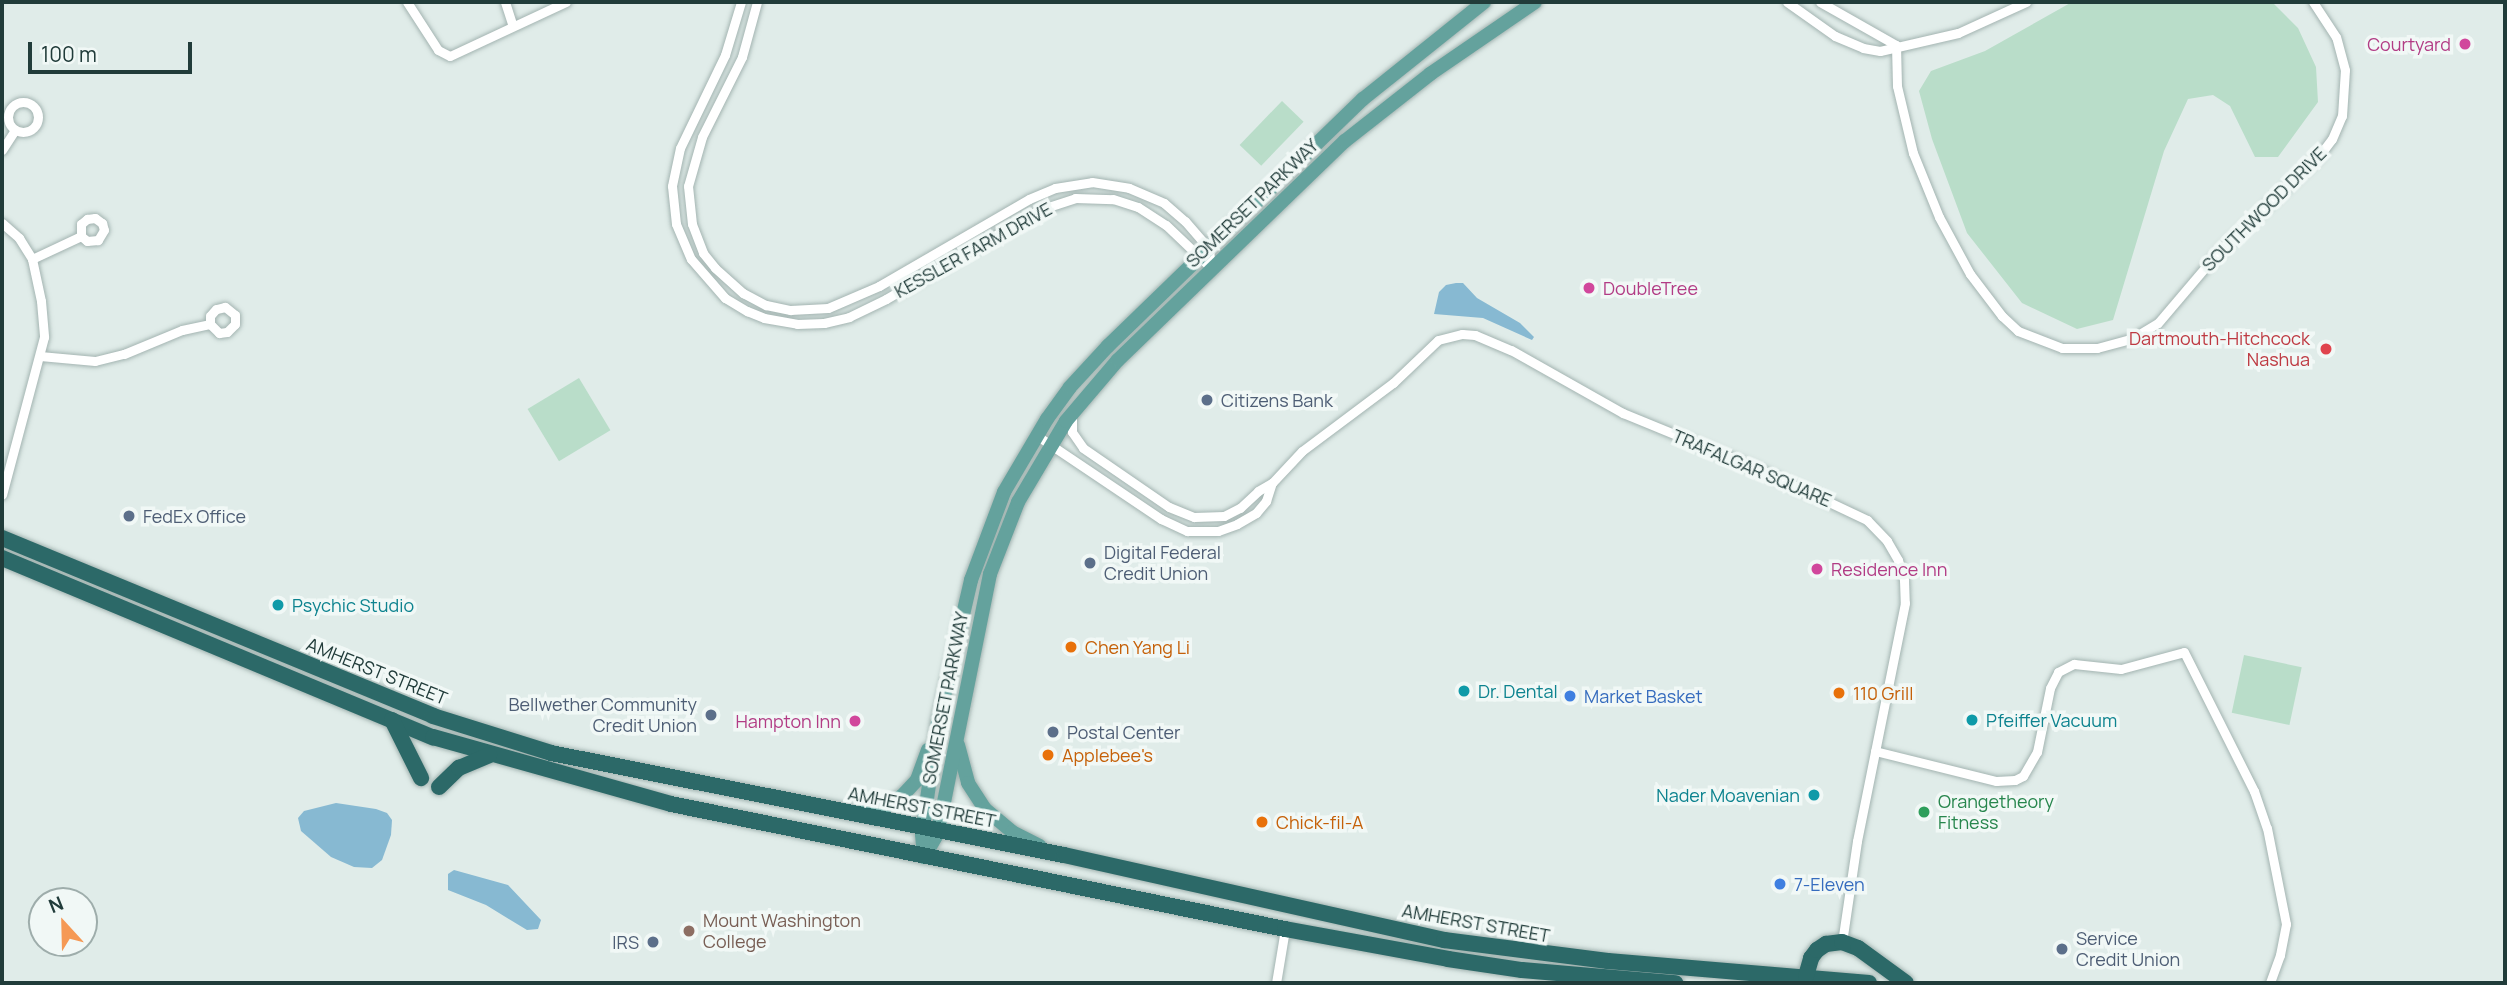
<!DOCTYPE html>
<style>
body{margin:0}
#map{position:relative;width:2507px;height:985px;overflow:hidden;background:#e0ece9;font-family:Manrope,sans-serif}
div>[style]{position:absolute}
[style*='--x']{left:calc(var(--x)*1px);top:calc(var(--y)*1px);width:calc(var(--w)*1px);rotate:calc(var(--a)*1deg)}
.green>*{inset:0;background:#b9ddc9;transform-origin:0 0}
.water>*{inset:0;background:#87b9d2}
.roads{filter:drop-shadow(0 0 2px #a3b4b1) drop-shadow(0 0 2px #a3b4b1)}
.street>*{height:9px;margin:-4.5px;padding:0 4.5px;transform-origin:4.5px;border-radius:4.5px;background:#fff}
.street>.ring{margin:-4.5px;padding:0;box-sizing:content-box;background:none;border:9px solid #fff;border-radius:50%}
.primary>*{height:14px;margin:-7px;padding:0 7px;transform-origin:7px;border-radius:7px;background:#64a29d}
.highway>*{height:16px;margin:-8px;padding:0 8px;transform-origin:8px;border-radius:8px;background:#2c6968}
.dots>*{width:19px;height:19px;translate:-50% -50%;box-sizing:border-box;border:4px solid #f1f8f6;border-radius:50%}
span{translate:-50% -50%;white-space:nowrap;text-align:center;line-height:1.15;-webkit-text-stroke:7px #f1f8f6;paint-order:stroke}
.hotel-label{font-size:18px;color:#b23c85}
.right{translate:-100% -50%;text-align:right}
.left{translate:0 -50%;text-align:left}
.street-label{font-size:18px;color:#213c3a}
.health-label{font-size:18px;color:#be3a42}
.service-label{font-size:18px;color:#4e5e75}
.culture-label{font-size:18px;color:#0d838f}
.food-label{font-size:18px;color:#c56008}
.shop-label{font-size:18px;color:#366cbe}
.leisure-label{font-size:18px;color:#27864d}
.education-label{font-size:18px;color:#785e54}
.frame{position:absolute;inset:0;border:4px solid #213c3a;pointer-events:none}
.north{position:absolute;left:28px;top:887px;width:70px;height:70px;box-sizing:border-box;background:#f1f8f6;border:2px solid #9eadab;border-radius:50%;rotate:338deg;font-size:19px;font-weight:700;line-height:28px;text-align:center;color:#213c3a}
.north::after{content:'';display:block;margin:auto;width:24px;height:32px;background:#f59955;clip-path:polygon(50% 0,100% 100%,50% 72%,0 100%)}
.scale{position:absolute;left:28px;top:42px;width:164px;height:32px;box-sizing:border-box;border:4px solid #213c3a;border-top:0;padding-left:9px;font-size:21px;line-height:24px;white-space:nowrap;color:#213c3a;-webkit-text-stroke:5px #f1f8f6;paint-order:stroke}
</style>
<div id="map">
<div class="green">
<i style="clip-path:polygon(2072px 2px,2272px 2px,2298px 28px,2316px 67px,2318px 102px,2278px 157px,2255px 157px,2230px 106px,2213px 95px,2188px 99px,2164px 151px,2113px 320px,2077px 329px,2022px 303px,1967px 233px,1932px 139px,1919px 91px,1931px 71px,1985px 51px)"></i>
<i style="left:1282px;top:101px;width:30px;height:61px;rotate:44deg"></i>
<i style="left:579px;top:378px;width:61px;height:60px;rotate:59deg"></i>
<i style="left:2244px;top:655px;width:59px;height:59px;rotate:12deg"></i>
</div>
<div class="water">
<i style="clip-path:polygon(1456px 283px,1463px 283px,1477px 298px,1520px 323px,1534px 337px,1532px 340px,1483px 318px,1434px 314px,1439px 292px,1446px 285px)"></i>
<i style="clip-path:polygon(336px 803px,376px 809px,387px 813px,392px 820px,391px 835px,382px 860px,372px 868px,354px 867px,331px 857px,301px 831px,298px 818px,304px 811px)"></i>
<i style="clip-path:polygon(454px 870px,508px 885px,541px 920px,538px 929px,527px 930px,486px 905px,448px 890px,448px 874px)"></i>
</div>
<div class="roads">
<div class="street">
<i style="--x:407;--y:2;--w:57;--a:57.1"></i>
<i style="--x:438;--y:50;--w:13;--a:27"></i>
<i style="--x:450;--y:56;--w:128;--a:-25"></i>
<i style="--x:505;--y:2;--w:25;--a:72"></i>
<i style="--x:741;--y:2;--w:55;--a:106.8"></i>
<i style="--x:725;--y:55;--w:103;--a:115.8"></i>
<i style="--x:680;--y:148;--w:39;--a:102"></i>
<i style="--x:672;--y:186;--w:38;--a:84"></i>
<i style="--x:676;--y:224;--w:38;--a:67"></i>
<i style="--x:691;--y:259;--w:52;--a:48.9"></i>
<i style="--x:725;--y:298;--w:26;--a:31"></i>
<i style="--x:747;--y:311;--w:18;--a:22"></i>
<i style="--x:764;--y:318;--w:34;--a:10"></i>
<i style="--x:797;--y:324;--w:27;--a:-2"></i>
<i style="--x:824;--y:323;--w:26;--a:-13"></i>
<i style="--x:849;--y:317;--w:41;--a:-25.9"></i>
<i style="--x:886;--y:299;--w:177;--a:-30.2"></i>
<i style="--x:1039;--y:210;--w:38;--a:-18"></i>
<i style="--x:1075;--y:198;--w:38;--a:2"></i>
<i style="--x:1113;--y:199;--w:26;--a:18"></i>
<i style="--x:1138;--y:207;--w:33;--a:33"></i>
<i style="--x:1166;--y:225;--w:62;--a:43.7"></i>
<i style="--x:757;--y:2;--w:57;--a:105.3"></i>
<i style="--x:742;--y:57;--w:89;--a:116.6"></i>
<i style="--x:702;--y:137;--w:51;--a:105.9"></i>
<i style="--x:688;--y:186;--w:38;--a:84"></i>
<i style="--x:692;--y:224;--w:31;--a:69"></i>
<i style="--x:703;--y:253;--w:19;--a:51"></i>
<i style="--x:715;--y:268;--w:38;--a:42"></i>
<i style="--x:743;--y:293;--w:26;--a:28"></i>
<i style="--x:766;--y:305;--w:25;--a:12"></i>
<i style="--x:790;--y:310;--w:38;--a:-3"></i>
<i style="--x:828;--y:308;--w:56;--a:-23.3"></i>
<i style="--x:879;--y:286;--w:173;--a:-30.1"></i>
<i style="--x:1029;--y:199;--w:28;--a:-23"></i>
<i style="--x:1055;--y:188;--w:37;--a:-9"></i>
<i style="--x:1092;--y:182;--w:37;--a:9"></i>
<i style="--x:1129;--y:188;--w:38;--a:23"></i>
<i style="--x:1164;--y:203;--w:28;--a:41"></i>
<i style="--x:1185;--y:221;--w:37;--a:49"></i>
<i style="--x:1209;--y:249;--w:19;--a:84"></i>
<i style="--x:1787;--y:2;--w:59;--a:35.3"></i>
<i style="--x:1835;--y:36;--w:30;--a:23"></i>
<i style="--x:1863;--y:48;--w:17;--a:10"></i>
<i style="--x:1880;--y:51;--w:80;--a:-13"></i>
<i style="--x:1958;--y:33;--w:75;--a:-24.5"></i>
<i style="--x:1820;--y:2;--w:87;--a:29.5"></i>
<i style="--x:1896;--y:45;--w:41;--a:88.6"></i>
<i style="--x:1897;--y:86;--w:69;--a:76.6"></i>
<i style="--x:1913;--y:153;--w:69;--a:67.9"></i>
<i style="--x:1939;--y:217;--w:65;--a:61.5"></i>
<i style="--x:1970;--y:274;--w:53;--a:52.7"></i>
<i style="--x:2002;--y:316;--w:22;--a:43"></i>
<i style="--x:2018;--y:331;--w:47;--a:21.1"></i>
<i style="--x:2062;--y:348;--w:35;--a:0"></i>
<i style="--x:2097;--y:348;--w:35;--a:-15"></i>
<i style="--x:2131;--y:339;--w:31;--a:-31"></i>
<i style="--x:2158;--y:323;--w:94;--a:-49.7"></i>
<i style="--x:2219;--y:251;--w:138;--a:-43.5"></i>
<i style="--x:2319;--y:156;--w:21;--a:-53"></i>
<i style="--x:2332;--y:139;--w:25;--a:-67"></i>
<i style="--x:2342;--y:116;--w:46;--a:-86.3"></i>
<i style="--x:2345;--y:70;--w:34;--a:-105"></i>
<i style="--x:2336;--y:37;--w:42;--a:-123.3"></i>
<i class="ring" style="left:8px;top:102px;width:21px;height:21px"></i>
<i style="--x:2;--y:150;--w:24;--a:-57"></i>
<i style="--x:2;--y:223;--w:23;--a:41"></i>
<i style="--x:19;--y:238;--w:25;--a:58"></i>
<i style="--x:32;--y:259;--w:43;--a:77.9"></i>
<i style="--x:41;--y:301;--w:36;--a:85"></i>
<i style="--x:44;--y:337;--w:163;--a:104.9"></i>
<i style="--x:32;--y:259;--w:54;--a:-25.1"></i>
<i style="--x:81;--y:236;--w:12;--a:-90"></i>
<i style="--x:81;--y:224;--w:8;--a:-40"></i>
<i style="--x:87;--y:219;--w:8;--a:-7"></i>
<i style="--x:95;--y:218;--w:9;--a:36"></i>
<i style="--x:102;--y:223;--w:7;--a:74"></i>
<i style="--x:104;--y:230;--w:12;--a:121"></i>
<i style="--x:98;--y:240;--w:11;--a:175"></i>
<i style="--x:87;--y:241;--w:8;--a:-140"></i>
<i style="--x:40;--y:356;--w:55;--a:5.2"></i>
<i style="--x:95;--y:361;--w:30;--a:-14"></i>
<i style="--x:124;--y:354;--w:63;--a:-22.5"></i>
<i style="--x:182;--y:330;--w:29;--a:-12"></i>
<i style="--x:210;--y:324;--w:13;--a:45"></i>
<i style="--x:219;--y:333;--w:8;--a:-7"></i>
<i style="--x:227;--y:332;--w:11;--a:-45"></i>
<i style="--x:235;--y:324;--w:9;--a:-90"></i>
<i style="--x:235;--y:315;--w:13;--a:-141"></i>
<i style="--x:225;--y:307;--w:9;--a:167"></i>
<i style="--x:216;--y:309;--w:9;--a:131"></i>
<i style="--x:210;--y:316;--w:8;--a:90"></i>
<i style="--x:1072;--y:416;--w:16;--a:90"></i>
<i style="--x:1072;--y:432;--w:19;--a:55"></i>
<i style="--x:1083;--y:448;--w:104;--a:34.5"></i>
<i style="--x:1169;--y:507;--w:27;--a:22"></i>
<i style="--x:1194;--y:517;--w:30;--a:-2"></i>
<i style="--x:1224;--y:516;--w:18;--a:-27"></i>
<i style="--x:1240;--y:508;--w:25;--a:-43"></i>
<i style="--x:1258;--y:491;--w:16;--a:-30"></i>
<i style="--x:1272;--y:483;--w:44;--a:-46.8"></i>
<i style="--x:1302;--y:451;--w:114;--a:-36.8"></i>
<i style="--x:1393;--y:383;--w:62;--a:-43.7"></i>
<i style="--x:1438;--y:340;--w:25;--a:-14"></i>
<i style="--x:1462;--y:334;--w:13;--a:4"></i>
<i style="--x:1475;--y:335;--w:39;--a:23"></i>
<i style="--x:1511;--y:350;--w:129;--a:29.4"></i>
<i style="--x:1623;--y:413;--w:145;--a:22.3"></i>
<i style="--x:1757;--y:468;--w:122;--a:25.3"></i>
<i style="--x:1867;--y:520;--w:29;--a:46"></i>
<i style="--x:1887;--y:541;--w:22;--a:60"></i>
<i style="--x:1898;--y:560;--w:21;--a:73"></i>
<i style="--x:1904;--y:580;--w:23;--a:88"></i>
<i style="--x:1905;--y:603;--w:243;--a:101.4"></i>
<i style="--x:1857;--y:841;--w:102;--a:98.4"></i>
<i style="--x:1036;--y:435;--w:151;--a:33.9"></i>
<i style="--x:1161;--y:519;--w:29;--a:25"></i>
<i style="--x:1187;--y:531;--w:31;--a:0"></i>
<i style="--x:1218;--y:531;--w:20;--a:-20"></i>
<i style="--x:1237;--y:524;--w:22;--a:-30"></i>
<i style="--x:1256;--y:513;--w:16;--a:-50"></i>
<i style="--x:1266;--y:501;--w:19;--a:-72"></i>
<i style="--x:1875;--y:751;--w:125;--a:13.9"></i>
<i style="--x:1996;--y:781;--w:19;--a:-3"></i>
<i style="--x:2015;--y:780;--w:9;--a:-27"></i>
<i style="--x:2023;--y:776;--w:28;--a:-60"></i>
<i style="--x:2037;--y:752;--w:65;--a:-78.5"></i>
<i style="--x:2050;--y:688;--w:18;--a:-63"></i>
<i style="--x:2058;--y:672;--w:18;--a:-27"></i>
<i style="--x:2074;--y:664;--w:47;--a:6.1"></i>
<i style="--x:2121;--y:669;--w:65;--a:-15.1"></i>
<i style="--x:2184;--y:652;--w:156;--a:63.3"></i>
<i style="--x:2254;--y:791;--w:39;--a:71"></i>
<i style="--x:2267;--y:828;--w:98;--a:78.8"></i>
<i style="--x:2286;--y:924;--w:32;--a:101"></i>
<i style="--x:2280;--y:955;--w:30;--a:110"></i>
<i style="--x:1276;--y:983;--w:55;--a:-80.5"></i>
</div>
<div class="primary">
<i style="--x:958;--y:745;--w:39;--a:75"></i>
<i style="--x:968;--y:783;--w:31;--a:57"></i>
<i style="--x:985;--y:809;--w:35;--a:40"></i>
<i style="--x:1012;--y:832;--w:31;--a:27"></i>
<i style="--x:858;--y:813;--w:29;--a:-14"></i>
<i style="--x:886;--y:806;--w:19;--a:-32"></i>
<i style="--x:902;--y:796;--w:22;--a:-47"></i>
<i style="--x:917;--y:780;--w:32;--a:-70"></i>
<i style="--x:924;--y:857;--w:24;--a:-60"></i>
<i style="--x:936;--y:836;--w:20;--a:-75"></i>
<i style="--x:941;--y:817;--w:248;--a:-78.6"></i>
<i style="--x:990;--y:574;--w:77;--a:-68.7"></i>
<i style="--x:1018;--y:502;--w:94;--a:-59.3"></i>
<i style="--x:1066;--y:421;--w:80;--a:-49.6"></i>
<i style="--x:1118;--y:360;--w:315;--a:-44"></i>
<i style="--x:1345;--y:141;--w:108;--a:-38.2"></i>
<i style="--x:1430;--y:74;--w:127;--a:-34.4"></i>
<i style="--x:924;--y:857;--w:23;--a:-95"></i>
<i style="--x:922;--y:834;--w:113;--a:-81.9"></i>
<i style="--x:938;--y:722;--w:146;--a:-76.9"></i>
<i style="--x:971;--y:580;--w:94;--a:-69.4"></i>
<i style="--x:1004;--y:492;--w:85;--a:-59.5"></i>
<i style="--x:1047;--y:419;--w:39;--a:-54"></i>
<i style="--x:1070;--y:387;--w:56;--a:-47.2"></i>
<i style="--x:1108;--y:346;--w:355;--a:-44.1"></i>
<i style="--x:1363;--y:99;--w:155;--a:-38.7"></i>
</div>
<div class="highway">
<i style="--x:2;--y:538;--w:466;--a:22.4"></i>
<i style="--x:433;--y:716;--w:124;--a:17.4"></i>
<i style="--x:551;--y:753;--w:523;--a:11.25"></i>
<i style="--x:1064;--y:855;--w:389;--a:12.6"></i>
<i style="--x:1444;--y:940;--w:165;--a:7.3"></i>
<i style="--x:1608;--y:961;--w:262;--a:4.8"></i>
<i style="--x:2;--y:558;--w:467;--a:22.6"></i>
<i style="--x:433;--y:737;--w:247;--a:15.7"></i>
<i style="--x:671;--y:804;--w:627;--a:11.51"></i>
<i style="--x:1285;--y:929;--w:166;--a:10.4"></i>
<i style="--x:1448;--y:959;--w:75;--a:8.5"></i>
<i style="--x:1522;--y:970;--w:154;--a:4.9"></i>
<i style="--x:392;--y:720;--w:65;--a:63.4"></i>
<i style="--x:439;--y:787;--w:28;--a:-44"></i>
<i style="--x:459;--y:768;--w:33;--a:-23"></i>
<i style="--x:1806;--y:976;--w:19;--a:-74"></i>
<i style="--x:1811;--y:958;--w:10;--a:-53"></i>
<i style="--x:1817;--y:950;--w:11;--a:-34"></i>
<i style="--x:1826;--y:944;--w:16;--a:-7"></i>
<i style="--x:1842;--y:942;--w:17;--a:21"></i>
<i style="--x:1858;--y:948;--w:59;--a:36.1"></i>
</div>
</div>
<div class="dots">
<i style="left:2465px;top:44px;background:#d1479c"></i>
<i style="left:1589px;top:288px;background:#d1479c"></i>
<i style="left:2326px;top:349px;background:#e0444e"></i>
<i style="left:1207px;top:400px;background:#5c6f8a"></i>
<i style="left:129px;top:516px;background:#5c6f8a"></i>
<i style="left:1090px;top:563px;background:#5c6f8a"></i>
<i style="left:1817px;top:569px;background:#d1479c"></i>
<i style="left:278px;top:605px;background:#0f9aa8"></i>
<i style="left:1071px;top:647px;background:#e8710a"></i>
<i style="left:1464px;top:691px;background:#0f9aa8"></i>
<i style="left:1839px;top:693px;background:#e8710a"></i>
<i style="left:1570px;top:696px;background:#3f7fe0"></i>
<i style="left:711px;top:715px;background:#5c6f8a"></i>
<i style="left:1972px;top:720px;background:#0f9aa8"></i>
<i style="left:855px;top:721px;background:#d1479c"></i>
<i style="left:1053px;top:732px;background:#5c6f8a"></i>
<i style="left:1048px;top:755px;background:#e8710a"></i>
<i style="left:1814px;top:795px;background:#0f9aa8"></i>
<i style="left:1924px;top:812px;background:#2e9e5b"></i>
<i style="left:1262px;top:822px;background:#e8710a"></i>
<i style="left:1780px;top:884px;background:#3f7fe0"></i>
<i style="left:689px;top:931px;background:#8d6e63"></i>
<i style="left:653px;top:942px;background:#5c6f8a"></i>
<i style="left:2062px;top:949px;background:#5c6f8a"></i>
</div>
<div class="hotel-label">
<span class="right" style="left:2451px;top:44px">Courtyard</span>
<span class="left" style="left:1603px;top:288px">DoubleTree</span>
<span class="left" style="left:1831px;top:569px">Residence Inn</span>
<span class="right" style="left:841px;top:721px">Hampton Inn</span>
</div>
<div class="street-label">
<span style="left:1252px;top:203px;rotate:-44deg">SOMERSET PARKWAY</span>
<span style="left:2264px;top:209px;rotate:-45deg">SOUTHWOOD DRIVE</span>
<span style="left:973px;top:250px;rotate:-29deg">KESSLER FARM DRIVE</span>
<span style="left:1752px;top:468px;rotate:23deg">TRAFALGAR SQUARE</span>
<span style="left:377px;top:671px;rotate:22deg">AMHERST STREET</span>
<span style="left:945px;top:698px;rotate:-79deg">SOMERSET PARKWAY</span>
<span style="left:922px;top:807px;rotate:11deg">AMHERST STREET</span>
<span style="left:1476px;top:923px;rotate:10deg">AMHERST STREET</span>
</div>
<div class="health-label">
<span class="right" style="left:2310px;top:349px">Dartmouth-Hitchcock<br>Nashua</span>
</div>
<div class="service-label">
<span class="left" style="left:1221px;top:400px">Citizens Bank</span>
<span class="left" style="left:143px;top:516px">FedEx Office</span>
<span class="left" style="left:1104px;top:563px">Digital Federal<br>Credit Union</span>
<span class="right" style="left:697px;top:715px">Bellwether Community<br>Credit Union</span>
<span class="left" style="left:1067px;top:732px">Postal Center</span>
<span class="left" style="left:2076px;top:949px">Service<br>Credit Union</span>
<span class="right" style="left:639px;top:942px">IRS</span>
</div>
<div class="culture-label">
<span class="left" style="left:292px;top:605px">Psychic Studio</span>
<span class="left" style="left:1478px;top:691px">Dr. Dental</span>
<span class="left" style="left:1986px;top:720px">Pfeiffer Vacuum</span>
<span class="right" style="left:1800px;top:795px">Nader Moavenian</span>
</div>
<div class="food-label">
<span class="left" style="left:1085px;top:647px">Chen Yang Li</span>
<span class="left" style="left:1853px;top:693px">110 Grill</span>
<span class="left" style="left:1062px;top:755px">Applebee's</span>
<span class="left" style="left:1276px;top:822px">Chick-fil-A</span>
</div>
<div class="shop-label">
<span class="left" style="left:1584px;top:696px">Market Basket</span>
<span class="left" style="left:1794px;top:884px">7-Eleven</span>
</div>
<div class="leisure-label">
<span class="left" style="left:1938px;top:812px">Orangetheory<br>Fitness</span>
</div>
<div class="education-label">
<span class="left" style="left:703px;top:931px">Mount Washington<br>College</span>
</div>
<div class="frame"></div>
<div class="north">N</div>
<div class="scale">100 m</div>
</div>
